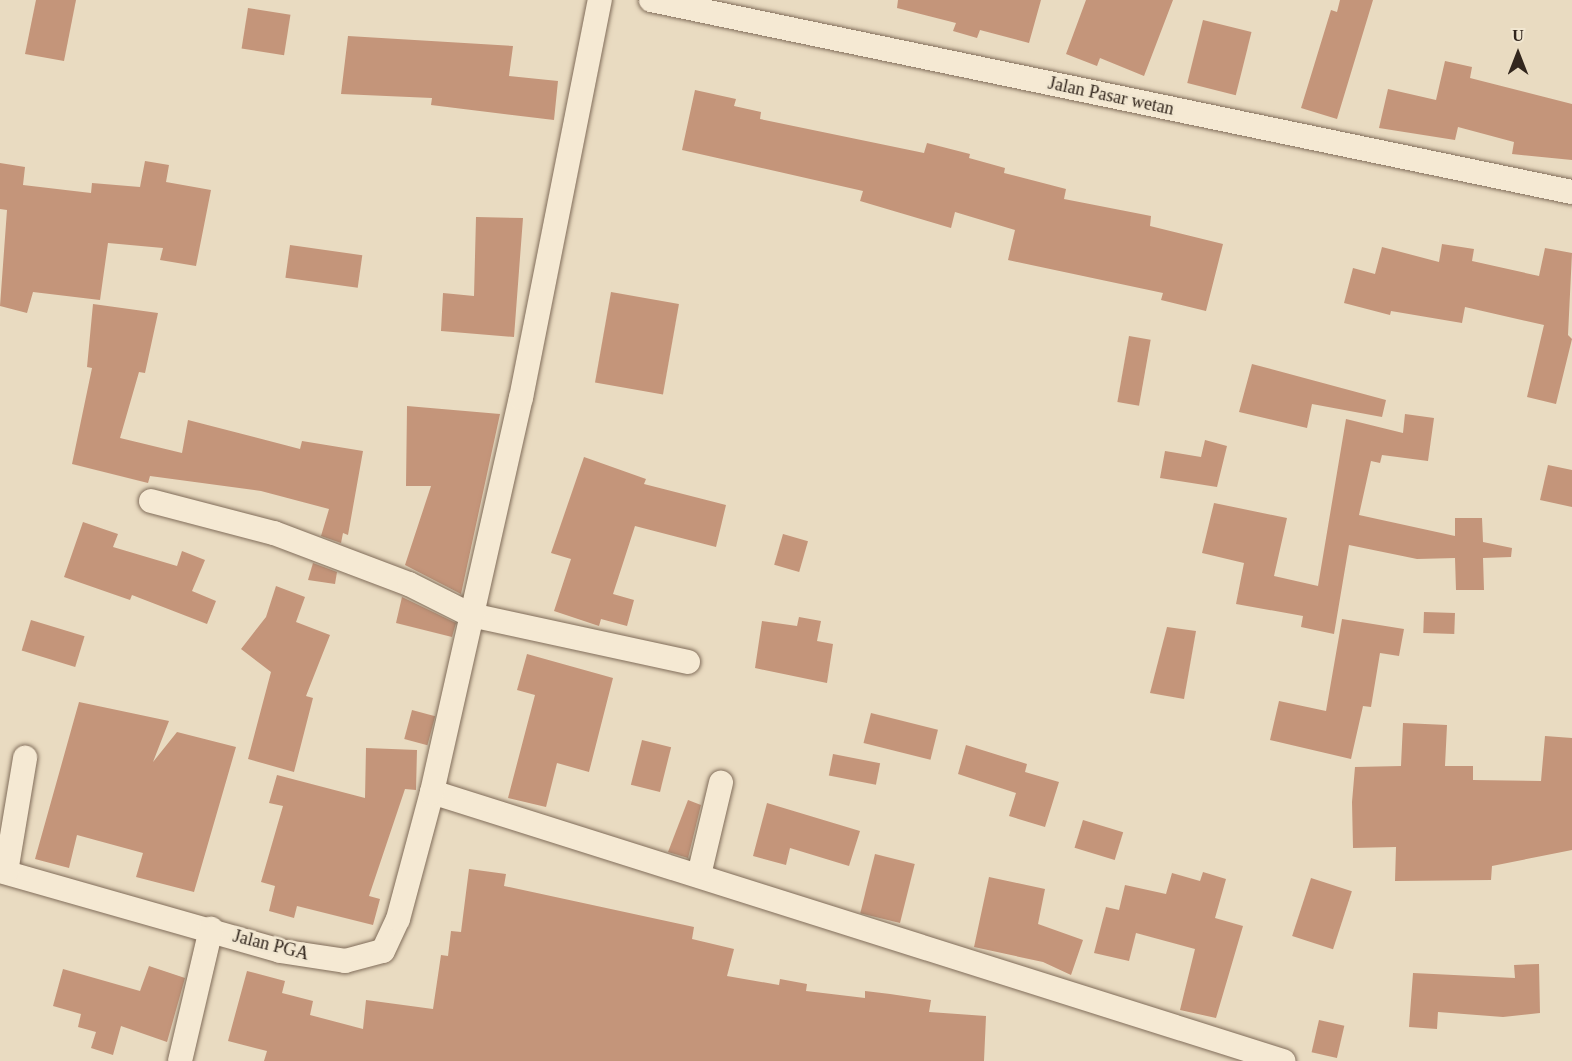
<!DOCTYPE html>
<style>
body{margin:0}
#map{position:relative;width:1572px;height:1061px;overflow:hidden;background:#e9dbc1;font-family:Georgia,serif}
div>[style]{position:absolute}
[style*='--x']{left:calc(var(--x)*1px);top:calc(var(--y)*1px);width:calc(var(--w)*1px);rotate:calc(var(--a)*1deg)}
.building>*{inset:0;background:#c4957a;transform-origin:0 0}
.roads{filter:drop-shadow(0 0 2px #816d5a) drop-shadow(0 0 2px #816d5a)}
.street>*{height:24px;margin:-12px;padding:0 12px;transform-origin:12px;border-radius:12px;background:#f5e9d3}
span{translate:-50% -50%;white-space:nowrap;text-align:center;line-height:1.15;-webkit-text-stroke:5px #f1e6d0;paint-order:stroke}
.street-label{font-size:18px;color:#32261d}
.north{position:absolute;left:1488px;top:24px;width:60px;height:60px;-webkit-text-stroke:4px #f1e6d0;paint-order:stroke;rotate:0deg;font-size:16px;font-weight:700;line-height:24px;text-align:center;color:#32261d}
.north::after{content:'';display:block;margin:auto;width:21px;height:27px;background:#32261d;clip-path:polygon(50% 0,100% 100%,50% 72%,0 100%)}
</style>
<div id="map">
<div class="building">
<i style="clip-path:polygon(36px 0,76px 0,64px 61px,25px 54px)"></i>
<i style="clip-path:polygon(898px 0,1041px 0,1029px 43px,980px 30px,977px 38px,953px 31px,956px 23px,897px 8px)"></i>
<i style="clip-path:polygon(1086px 0,1173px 0,1144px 76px,1100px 58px,1097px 66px,1066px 54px)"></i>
<i style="clip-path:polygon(1340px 0,1373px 0,1337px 119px,1301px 108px,1331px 10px,1337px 12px)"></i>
<i style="left:248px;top:8px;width:43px;height:41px;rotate:9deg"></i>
<i style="left:1203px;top:20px;width:50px;height:65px;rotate:14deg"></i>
<i style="clip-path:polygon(348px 36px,513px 46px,509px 76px,558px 81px,554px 120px,431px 105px,432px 98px,341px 94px)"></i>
<i style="clip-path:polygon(1445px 61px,1472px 67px,1470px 78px,1572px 104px,1572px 160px,1512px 154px,1514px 142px,1458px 127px,1455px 140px,1379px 128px,1388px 89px,1436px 100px)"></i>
<i style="clip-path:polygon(695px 90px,736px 99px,734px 106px,761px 112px,760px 119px,924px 153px,927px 143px,970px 154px,969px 158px,1005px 168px,1004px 173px,1066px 189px,1064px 199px,1151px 216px,1150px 226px,1223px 244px,1206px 311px,1161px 300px,1163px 293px,1008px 260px,1015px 230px,955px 212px,951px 228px,860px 201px,863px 191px,682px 150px)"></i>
<i style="clip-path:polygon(145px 161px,169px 165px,166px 182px,211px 190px,196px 266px,160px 260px,163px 248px,108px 243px,100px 300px,33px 292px,27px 313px,0 306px,7px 210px,0 209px,0 163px,25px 167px,23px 185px,91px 193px,92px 183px,140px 187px)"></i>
<i style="clip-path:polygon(476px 217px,523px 218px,514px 337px,441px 331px,443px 293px,474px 296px)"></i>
<i style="clip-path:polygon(1442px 244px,1474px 249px,1472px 261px,1539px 276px,1545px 248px,1572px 253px,1568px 335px,1572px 339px,1556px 404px,1527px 397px,1544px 325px,1465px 307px,1462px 323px,1391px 311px,1390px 315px,1344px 303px,1353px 268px,1375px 274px,1382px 247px,1439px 262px)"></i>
<i style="left:290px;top:245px;width:73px;height:33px;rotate:8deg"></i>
<i style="left:611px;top:292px;width:69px;height:92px;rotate:10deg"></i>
<i style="clip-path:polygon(93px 304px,158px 313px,145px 373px,139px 372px,120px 438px,182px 453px,188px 420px,300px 449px,302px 441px,363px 451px,348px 535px,343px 533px,341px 543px,321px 536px,329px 509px,261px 491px,150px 476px,148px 483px,72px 464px,92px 368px,87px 367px)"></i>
<i style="left:1129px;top:336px;width:22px;height:67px;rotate:10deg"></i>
<i style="clip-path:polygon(1252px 364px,1386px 400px,1382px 417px,1312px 404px,1307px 428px,1239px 412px)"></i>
<i style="clip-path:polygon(407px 406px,500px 414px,461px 594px,405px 565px,431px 486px,406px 486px)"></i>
<i style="clip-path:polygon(1405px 414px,1434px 418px,1428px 461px,1382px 455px,1380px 463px,1371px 461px,1359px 515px,1455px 536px,1455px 518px,1482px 518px,1483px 542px,1512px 548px,1511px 557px,1483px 558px,1484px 590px,1456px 590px,1455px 558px,1417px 559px,1349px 545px,1334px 634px,1301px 627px,1303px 616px,1236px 604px,1244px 563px,1202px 553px,1214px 503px,1287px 518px,1274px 576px,1318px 586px,1346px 419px,1403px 433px)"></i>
<i style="clip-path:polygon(1205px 440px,1227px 446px,1217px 487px,1160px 478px,1165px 451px,1201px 457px)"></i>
<i style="clip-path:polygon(584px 457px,646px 479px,644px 484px,726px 505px,716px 547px,635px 526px,613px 594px,634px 600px,627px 626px,601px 619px,599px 626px,554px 611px,571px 559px,551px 553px)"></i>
<i style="clip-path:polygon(1548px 465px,1572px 470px,1572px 507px,1540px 500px)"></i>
<i style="clip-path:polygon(83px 522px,118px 534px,113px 547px,177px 566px,182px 551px,205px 560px,192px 591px,216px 601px,207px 624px,132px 595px,130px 600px,64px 577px)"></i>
<i style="left:783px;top:534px;width:26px;height:32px;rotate:16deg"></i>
<i style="clip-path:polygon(313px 563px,337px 572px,335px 584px,308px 580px)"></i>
<i style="clip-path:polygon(276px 586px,305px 597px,296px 622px,330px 635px,306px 696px,313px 698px,294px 772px,248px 759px,271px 672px,241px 649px,266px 617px)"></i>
<i style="clip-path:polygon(402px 597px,456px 623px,452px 637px,396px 623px)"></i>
<i style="left:1424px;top:612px;width:31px;height:21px;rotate:2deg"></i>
<i style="clip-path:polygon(799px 617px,821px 621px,817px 641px,833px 644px,827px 683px,755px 668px,762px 621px,797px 626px)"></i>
<i style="clip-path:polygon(1342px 619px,1404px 629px,1399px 656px,1380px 653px,1371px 707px,1363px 706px,1351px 759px,1270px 740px,1279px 701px,1326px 711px)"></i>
<i style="left:31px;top:620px;width:56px;height:32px;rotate:17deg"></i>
<i style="clip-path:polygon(1167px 627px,1196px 631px,1184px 699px,1150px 693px)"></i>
<i style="clip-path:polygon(527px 654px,613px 678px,589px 772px,557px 763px,546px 807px,508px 798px,535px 695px,517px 690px)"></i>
<i style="clip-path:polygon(79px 702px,169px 721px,153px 762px,177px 732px,236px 747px,194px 892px,136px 877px,143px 853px,77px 835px,69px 868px,35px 859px)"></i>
<i style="left:412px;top:710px;width:24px;height:30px;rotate:15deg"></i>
<i style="left:871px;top:713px;width:69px;height:31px;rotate:14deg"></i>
<i style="clip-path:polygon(1403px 723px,1447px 725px,1445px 766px,1473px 766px,1473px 780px,1541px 781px,1545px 736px,1572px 738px,1572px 850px,1492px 866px,1491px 880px,1395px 881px,1396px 847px,1353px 848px,1352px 802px,1355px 767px,1401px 766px)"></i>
<i style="left:642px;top:740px;width:30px;height:46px;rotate:14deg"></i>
<i style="clip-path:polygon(966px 745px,1027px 764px,1025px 772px,1059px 782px,1045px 827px,1009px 816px,1016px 793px,958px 774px)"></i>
<i style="clip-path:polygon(366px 748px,417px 750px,416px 790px,405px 789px,369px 896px,380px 899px,373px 925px,297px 906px,294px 918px,269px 911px,275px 886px,261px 882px,283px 806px,269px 803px,277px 775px,365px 798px)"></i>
<i style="left:833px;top:754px;width:48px;height:22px;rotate:11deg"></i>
<i style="clip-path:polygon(688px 800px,701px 805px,688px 858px,668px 852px)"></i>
<i style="clip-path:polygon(767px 803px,860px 831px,849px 866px,790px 848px,786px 865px,753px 856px)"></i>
<i style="left:1083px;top:820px;width:42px;height:29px;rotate:17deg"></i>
<i style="left:875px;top:854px;width:41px;height:61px;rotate:14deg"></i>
<i style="clip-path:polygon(469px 869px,506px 874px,504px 886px,694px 927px,692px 939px,734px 949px,727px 976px,779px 985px,780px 979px,807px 984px,806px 991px,865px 998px,865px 991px,890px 994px,931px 1000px,929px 1012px,986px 1016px,984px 1061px,264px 1061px,267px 1051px,228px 1041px,247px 971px,285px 981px,282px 993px,313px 1001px,310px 1015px,363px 1029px,366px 1000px,433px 1009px,441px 955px,448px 956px,451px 931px,461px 932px)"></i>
<i style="clip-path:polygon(1203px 872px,1226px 879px,1215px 918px,1243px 926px,1216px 1018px,1180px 1010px,1195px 949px,1136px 933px,1129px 961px,1094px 953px,1106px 907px,1119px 910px,1125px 885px,1166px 894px,1172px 873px,1200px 881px)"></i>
<i style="clip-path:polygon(989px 877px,1045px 889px,1038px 924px,1083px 940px,1071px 975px,1043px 962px,974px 947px)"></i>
<i style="left:1311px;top:878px;width:43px;height:61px;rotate:18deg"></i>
<i style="clip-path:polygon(1539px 964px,1540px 1013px,1503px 1017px,1438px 1012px,1437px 1029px,1409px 1027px,1413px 973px,1515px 978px,1514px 965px)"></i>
<i style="clip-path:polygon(149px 966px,185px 978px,167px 1042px,121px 1026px,113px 1055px,91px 1048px,96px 1032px,78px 1027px,81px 1014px,53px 1006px,63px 969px,140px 991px)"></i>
<i style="left:1319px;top:1020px;width:26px;height:33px;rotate:13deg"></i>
</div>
<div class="roads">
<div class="street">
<i style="--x:651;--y:0;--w:941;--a:11.78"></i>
<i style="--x:151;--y:501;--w:127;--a:14.6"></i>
<i style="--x:274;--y:533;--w:144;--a:20.7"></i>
<i style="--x:409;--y:584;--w:69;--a:26.6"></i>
<i style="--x:471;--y:615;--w:222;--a:12.2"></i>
<i style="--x:432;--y:792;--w:893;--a:17.54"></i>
<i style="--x:0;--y:871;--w:291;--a:15.9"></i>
<i style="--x:280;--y:951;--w:66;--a:8.7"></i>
<i style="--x:345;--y:961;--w:39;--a:-15"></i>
<i style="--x:383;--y:951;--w:35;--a:-65"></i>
<i style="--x:398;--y:919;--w:131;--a:-75"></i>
<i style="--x:432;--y:792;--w:404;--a:-77.3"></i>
<i style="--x:521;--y:398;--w:406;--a:-78.8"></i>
<i style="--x:6;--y:872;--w:116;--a:-80.5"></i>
<i style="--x:699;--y:875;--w:95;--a:-76.6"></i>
<i style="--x:180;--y:1061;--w:136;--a:-76.8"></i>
</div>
</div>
<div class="street-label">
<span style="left:1111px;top:96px;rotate:12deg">Jalan Pasar wetan</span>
<span style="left:271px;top:945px;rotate:14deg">Jalan PGA</span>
</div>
<div class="north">U</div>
</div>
